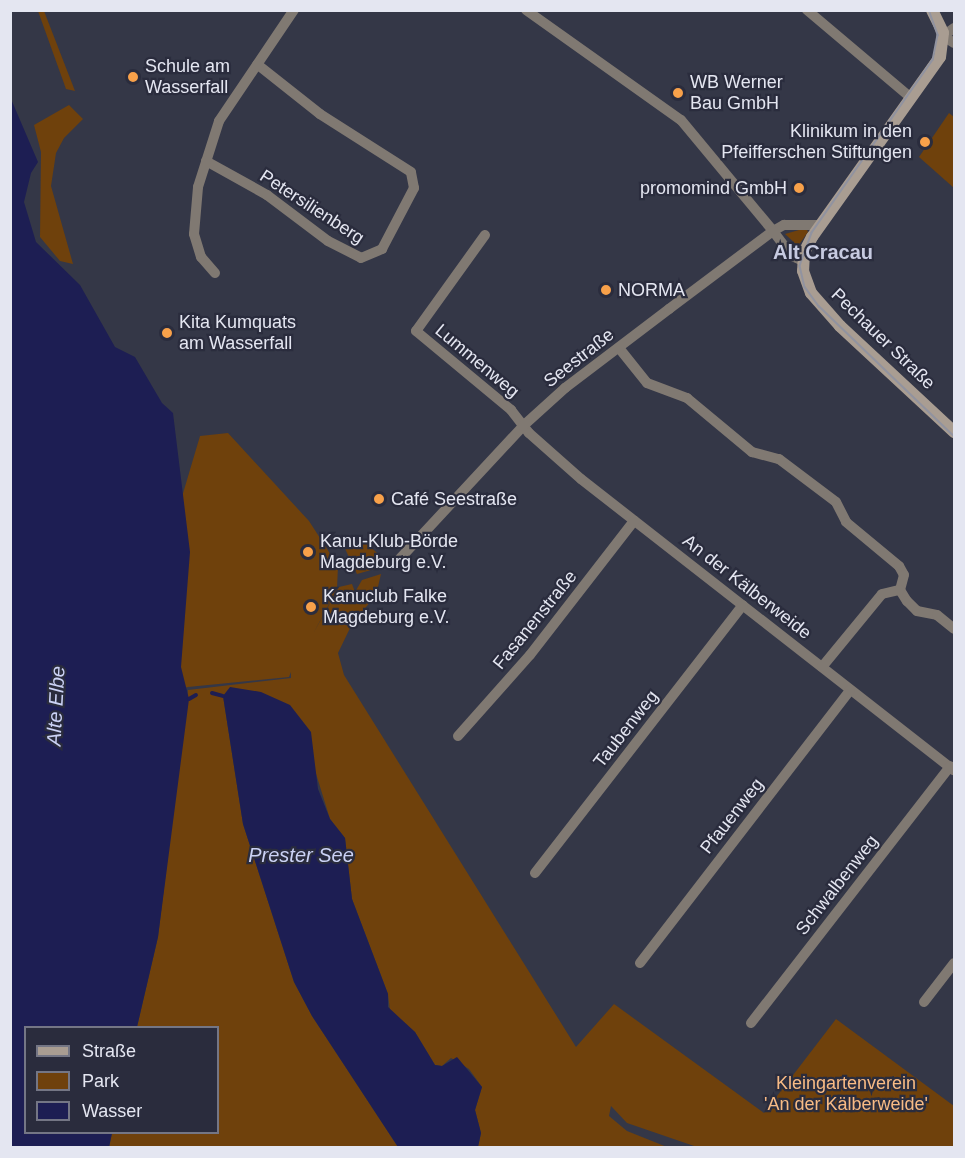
<!DOCTYPE html>
<meta charset="utf-8">
<style>
body{margin:0}
#map{position:relative;width:965px;height:1158px;overflow:hidden;background:#343747;font-family:Arial,sans-serif}
div>[style]{position:absolute}
[style*='--x']{left:calc(var(--x)*1px);top:calc(var(--y)*1px);width:calc(var(--w)*1px);rotate:calc(var(--a)*1deg)}
.green>*{inset:0;background:#6f410c}
.water>*{inset:0;background:#1d1e53}
.stream>*{height:4px;margin:-2px;padding:0 2px;transform-origin:2px;border-radius:2px;background:#1d1e53}
.street>*{height:10px;margin:-5px;padding:0 5px;transform-origin:5px;border-radius:5px;background:#807972}
.secondary>*{height:12px;margin:-6px;padding:0 6px;transform-origin:6px;border-radius:6px;background:#a99d92}
.tram>*{height:1.5px;margin:-0.75px;padding:0 0.75px;transform-origin:0.75px;border-radius:0.75px;background:#9193a0}
.dots>*{width:16px;height:16px;translate:-50% -50%;box-sizing:border-box;border:3px solid #2a2c3d;border-radius:50%}
span{translate:-50% -50%;white-space:nowrap;text-align:center;line-height:1.15;-webkit-text-stroke:4.5px #2a2c3d;paint-order:stroke}
.poi-label{font-size:18px;color:#e4e6f1}
.left{translate:0 -50%;text-align:left}
.right{translate:-100% -50%;text-align:right}
.street-label{font-size:18px;color:#e4e6f1}
.park-label{font-size:18px;color:#f8bb85}
.neighbourhood-label{font-size:20px;color:#c6cae0;font-weight:700}
.water-label{font-size:20px;color:#cbd2f5;font-style:italic}
.frame{position:absolute;inset:0;border:12px solid #e4e6f1;pointer-events:none}
.legend{position:absolute;left:24px;top:1026px;width:195px;height:108px;box-sizing:border-box;background:#2a2c3d;border:2px solid #747685;margin:0;padding:8px 10px;list-style:none;font-size:18px;color:#e4e6f1}
.legend li{display:flex;align-items:center;gap:12px;height:30px}
.legend b{width:30px;border:2px solid #747685}
</style>
<div id="map">
<div class="green">
<i style="clip-path:polygon(38px 11px,44px 11px,75px 91px,66px 89px)"></i>
<i style="clip-path:polygon(69px 105px,83px 119px,64px 138px,56px 153px,51px 186px,73px 264px,60px 261px,40px 237px,41px 152px,34px 125px)"></i>
<i style="clip-path:polygon(949px 113px,954px 117px,954px 188px,919px 157px)"></i>
<i style="clip-path:polygon(806px 228px,808px 232px,798px 246px,785px 234px)"></i>
<i style="clip-path:polygon(228px 433px,309px 521px,338px 566px,337px 589px,313px 634px,339px 587px,352px 584px,355px 592px,362px 580px,381px 574px,376px 595px,352px 624px,338px 653px,344px 675px,576px 1047px,614px 1004px,764px 1113px,836px 1019px,954px 1106px,954px 1147px,697px 1147px,627px 1123px,611px 1106px,609px 1116px,627px 1131px,667px 1147px,478px 1147px,481px 1133px,475px 1110px,482px 1087px,469px 1069px,451px 1058px,442px 1066px,435px 1065px,415px 1032px,390px 1011px,388px 994px,352px 899px,345px 838px,330px 819px,313px 764px,223px 696px,243px 824px,294px 982px,312px 1016px,398px 1147px,109px 1148px,112px 1133px,218px 1132px,218px 1028px,137px 1027px,158px 937px,188px 690px,291px 678px,291px 672px,289px 677px,188px 687px,165px 693px,176px 517px,200px 436px)"></i>
<i style="clip-path:polygon(339px 536px,363px 540px,377px 553px,378px 568px,357px 574px)"></i>
</div>
<div class="water">
<i style="clip-path:polygon(11px 99px,38px 162px,31px 173px,24px 202px,36px 242px,80px 285px,115px 347px,135px 357px,162px 403px,173px 413px,190px 552px,181px 667px,189px 699px,158px 937px,137px 1027px,26px 1028px,26px 1132px,112px 1133px,109px 1147px,11px 1147px)"></i>
<i style="clip-path:polygon(230px 687px,261px 692px,290px 705px,311px 732px,318px 789px,330px 819px,345px 838px,352px 899px,388px 994px,388px 1007px,415px 1032px,435px 1065px,442px 1066px,457px 1057px,482px 1087px,475px 1110px,481px 1133px,478px 1147px,398px 1147px,312px 1016px,294px 982px,243px 824px,223px 696px)"></i>
</div>
<div class="stream">
<i style="--x:212;--y:693;--w:11;--a:15"></i>
<i style="--x:189;--y:699;--w:8;--a:-30"></i>
</div>
<div class="street">
<i style="--x:526;--y:10;--w:190;--a:35.4"></i>
<i style="--x:681;--y:120;--w:144;--a:50.3"></i>
<i style="--x:773;--y:231;--w:13;--a:-29"></i>
<i style="--x:784;--y:225;--w:37;--a:0"></i>
<i style="--x:807;--y:10;--w:136;--a:40.2"></i>
<i style="--x:954;--y:28;--w:14;--a:144"></i>
<i style="--x:943;--y:36;--w:13;--a:32"></i>
<i style="--x:206;--y:161;--w:70;--a:29.1"></i>
<i style="--x:267;--y:195;--w:76;--a:37"></i>
<i style="--x:328;--y:241;--w:37;--a:27"></i>
<i style="--x:361;--y:258;--w:23;--a:-23"></i>
<i style="--x:382;--y:249;--w:69;--a:-62.3"></i>
<i style="--x:414;--y:188;--w:16;--a:-101"></i>
<i style="--x:411;--y:172;--w:108;--a:-147.5"></i>
<i style="--x:320;--y:114;--w:80;--a:-141.6"></i>
<i style="--x:485;--y:235;--w:118;--a:125.7"></i>
<i style="--x:416;--y:331;--w:124;--a:39.7"></i>
<i style="--x:511;--y:410;--w:29;--a:52"></i>
<i style="--x:529;--y:433;--w:69;--a:41.5"></i>
<i style="--x:581;--y:479;--w:473;--a:38"></i>
<i style="--x:215;--y:273;--w:21;--a:-131"></i>
<i style="--x:201;--y:257;--w:24;--a:-107"></i>
<i style="--x:194;--y:234;--w:47;--a:-85.1"></i>
<i style="--x:198;--y:187;--w:69;--a:-72.3"></i>
<i style="--x:219;--y:121;--w:134;--a:-56"></i>
<i style="--x:619;--y:348;--w:45;--a:51.3"></i>
<i style="--x:647;--y:383;--w:43;--a:20.6"></i>
<i style="--x:687;--y:398;--w:85;--a:39.7"></i>
<i style="--x:752;--y:452;--w:28;--a:15"></i>
<i style="--x:779;--y:459;--w:71;--a:37"></i>
<i style="--x:836;--y:502;--w:22;--a:63"></i>
<i style="--x:846;--y:522;--w:69;--a:39.7"></i>
<i style="--x:899;--y:566;--w:10;--a:61"></i>
<i style="--x:904;--y:575;--w:16;--a:105"></i>
<i style="--x:900;--y:590;--w:13;--a:58"></i>
<i style="--x:907;--y:601;--w:14;--a:45"></i>
<i style="--x:917;--y:611;--w:20;--a:11"></i>
<i style="--x:937;--y:615;--w:22;--a:39"></i>
<i style="--x:394;--y:565;--w:190;--a:-47.1"></i>
<i style="--x:523;--y:426;--w:57;--a:-42.1"></i>
<i style="--x:565;--y:388;--w:131;--a:-37.2"></i>
<i style="--x:669;--y:309;--w:130;--a:-36.9"></i>
<i style="--x:773;--y:231;--w:31;--a:53"></i>
<i style="--x:792;--y:256;--w:12;--a:24"></i>
<i style="--x:822;--y:667;--w:94;--a:-50.6"></i>
<i style="--x:882;--y:594;--w:18;--a:-13"></i>
<i style="--x:458;--y:736;--w:108;--a:-48.4"></i>
<i style="--x:530;--y:655;--w:170;--a:-52.2"></i>
<i style="--x:535;--y:873;--w:339;--a:-52.2"></i>
<i style="--x:640;--y:963;--w:344;--a:-52.4"></i>
<i style="--x:924;--y:1002;--w:49;--a:-52.4"></i>
<i style="--x:751;--y:1023;--w:325;--a:-52.2"></i>
</div>
<div class="secondary">
<i style="--x:932;--y:10;--w:25;--a:64"></i>
<i style="--x:943;--y:33;--w:24;--a:97"></i>
<i style="--x:940;--y:57;--w:221;--a:125.4"></i>
<i style="--x:812;--y:237;--w:18;--a:117"></i>
<i style="--x:804;--y:253;--w:18;--a:93"></i>
<i style="--x:803;--y:271;--w:23;--a:70"></i>
<i style="--x:811;--y:293;--w:44;--a:48.7"></i>
<i style="--x:840;--y:326;--w:156;--a:42.9"></i>
</div>
<div class="tram">
<i style="--x:929;--y:10;--w:27;--a:70"></i>
<i style="--x:938;--y:35;--w:25;--a:101"></i>
<i style="--x:933;--y:60;--w:211;--a:125"></i>
<i style="--x:812;--y:233;--w:35;--a:110"></i>
<i style="--x:800;--y:266;--w:22;--a:77"></i>
<i style="--x:805;--y:287;--w:24;--a:54"></i>
<i style="--x:819;--y:306;--w:187;--a:43.9"></i>
</div>
<div class="dots">
<i style="left:133px;top:77px;background:#f8a14a"></i>
<i style="left:678px;top:93px;background:#f8a14a"></i>
<i style="left:925px;top:142px;background:#f8a14a"></i>
<i style="left:799px;top:188px;background:#f8a14a"></i>
<i style="left:606px;top:290px;background:#f8a14a"></i>
<i style="left:167px;top:333px;background:#f8a14a"></i>
<i style="left:379px;top:499px;background:#f8a14a"></i>
<i style="left:308px;top:552px;background:#f8a14a"></i>
<i style="left:311px;top:607px;background:#f8a14a"></i>
</div>
<div class="poi-label">
<span class="left" style="left:145px;top:77px">Schule am<br>Wasserfall</span>
<span class="left" style="left:690px;top:93px">WB Werner<br>Bau GmbH</span>
<span class="right" style="left:912px;top:142px">Klinikum in den<br>Pfeifferschen Stiftungen</span>
<span class="right" style="left:787px;top:188px">promomind GmbH</span>
<span class="left" style="left:618px;top:290px">NORMA</span>
<span class="left" style="left:179px;top:333px">Kita Kumquats<br>am Wasserfall</span>
<span class="left" style="left:391px;top:499px">Café Seestraße</span>
<span class="left" style="left:320px;top:552px">Kanu-Klub-Börde<br>Magdeburg e.V.</span>
<span class="left" style="left:323px;top:607px">Kanuclub Falke<br>Magdeburg e.V.</span>
</div>
<div class="street-label">
<span style="left:312px;top:207px;rotate:33deg">Petersilienberg</span>
<span style="left:883px;top:339px;rotate:44deg">Pechauer Straße</span>
<span style="left:579px;top:358px;rotate:-38deg">Seestraße</span>
<span style="left:477px;top:361px;rotate:40deg">Lummenweg</span>
<span style="left:747px;top:587px;rotate:38deg">An der Kälberweide</span>
<span style="left:535px;top:620px;rotate:-51deg">Fasanenstraße</span>
<span style="left:626px;top:729px;rotate:-52deg">Taubenweg</span>
<span style="left:732px;top:816px;rotate:-52deg">Pfauenweg</span>
<span style="left:837px;top:885px;rotate:-52deg">Schwalbenweg</span>
</div>
<div class="park-label">
<span style="left:846px;top:1094px">Kleingartenverein<br>'An der Kälberweide'</span>
</div>
<div class="neighbourhood-label">
<span style="left:823px;top:252px">Alt Cracau</span>
</div>
<div class="water-label">
<span style="left:56px;top:706px;rotate:-87deg">Alte Elbe</span>
<span style="left:301px;top:855px">Prester See</span>
</div>
<div class="frame"></div>
<ul class="legend">
<li><b style="height:8px;background:#a99d92"></b>Straße</li>
<li><b style="height:16px;background:#6f410c"></b>Park</li>
<li><b style="height:16px;background:#1d1e53"></b>Wasser</li>
</ul>
</div>
